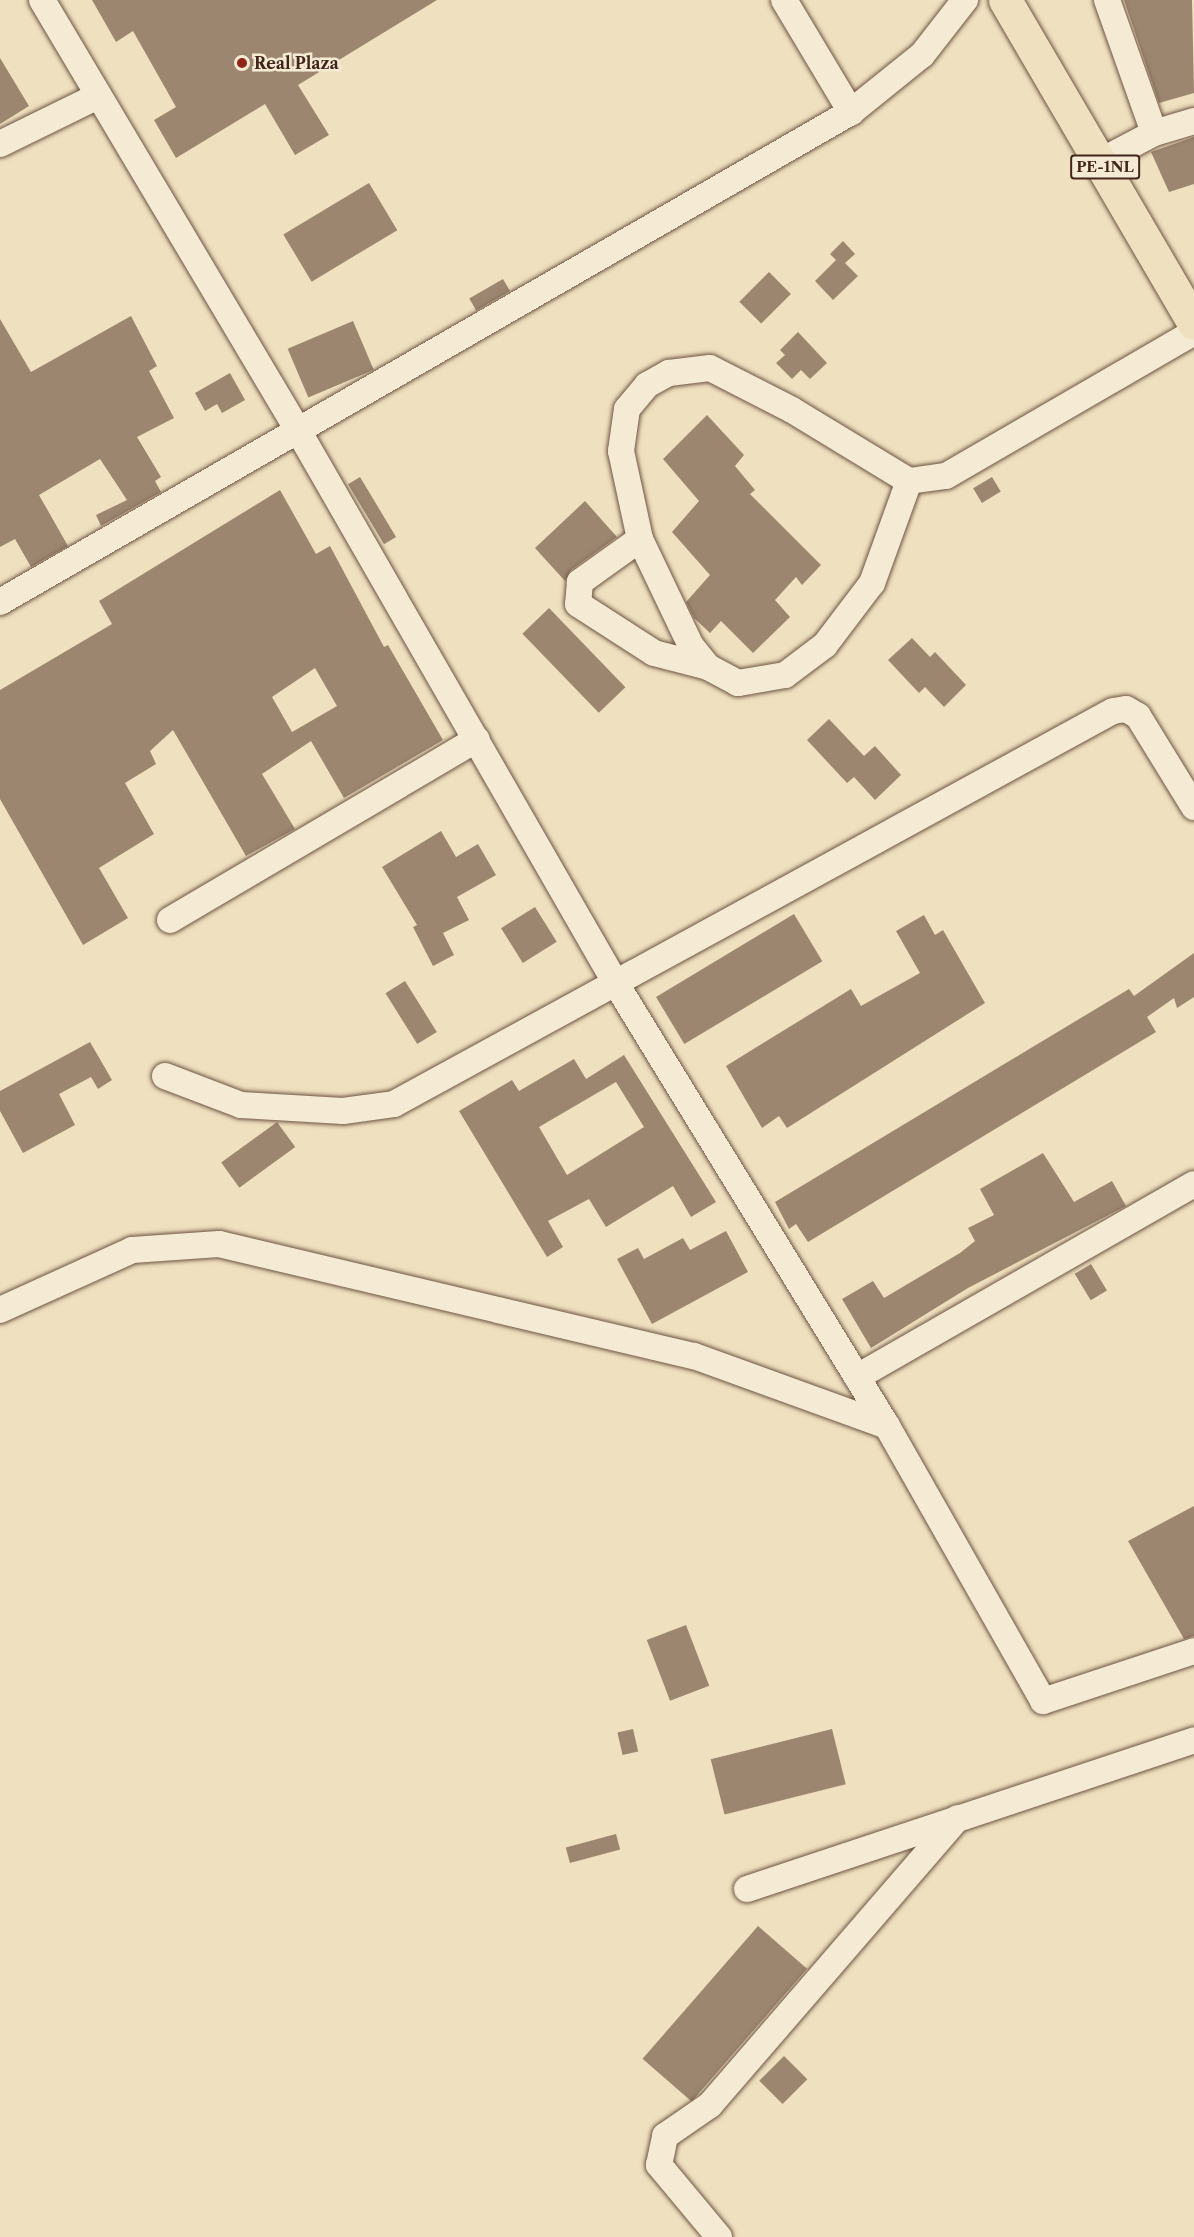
<!DOCTYPE html>
<style>
body{margin:0}
#map{position:relative;width:1194px;height:2237px;overflow:hidden;background:#efe0bf;font-family:"Libre Caslon Text",serif}
div>[style]{position:absolute}
[style*='--x']{left:calc(var(--x)*1px);top:calc(var(--y)*1px);width:calc(var(--w)*1px);rotate:calc(var(--a)*1deg)}
.building>*{inset:0;background:#9c8670;transform-origin:0 0}
.roads{filter:drop-shadow(0 0 2px #6d5443) drop-shadow(0 0 2px #6d5443)}
.minor>*{height:26px;margin:-13px;padding:0 13px;transform-origin:13px;border-radius:13px;background:#f5ebd5}
.highway>*{height:33px;margin:-16.5px;padding:0 16.5px;transform-origin:16.5px;border-radius:16.5px;background:#efe0bf}
.dots>*{width:16px;height:16px;translate:-50% -50%;box-sizing:border-box;border:3px solid #f5ebd5;border-radius:50%}
span{translate:-50% -50%;white-space:nowrap;text-align:center;line-height:1.15;-webkit-text-stroke:5px #f5ebd5;paint-order:stroke}
.shield-label span{padding:2px 4px;background:#f5ebd5;border:2px solid;border-radius:4px;-webkit-text-stroke-width:0}
.shield-label{font-size:15px;color:#42251a;font-weight:700}
.poi-label{font-size:16px;color:#42251a;font-weight:700}
.left{translate:0 -50%;text-align:left}
</style>
<div id="map">
<div class="building">
<i style="clip-path:polygon(92px 0,437px 0,298px 85px,329px 135px,295px 155px,265px 104px,176px 158px,154px 120px,176px 107px,133px 31px,116px 42px)"></i>
<i style="clip-path:polygon(1124px 0,1192px 0,1194px 93px,1159px 103px)"></i>
<i style="clip-path:polygon(0 58px,29px 106px,0 124px)"></i>
<i style="clip-path:polygon(1194px 137px,1194px 184px,1169px 192px,1151px 152px)"></i>
<i style="left:369px;top:183px;width:55px;height:100px;rotate:59deg"></i>
<i style="clip-path:polygon(843px 241px,855px 254px,845px 263px,858px 276px,833px 300px,815px 281px,836px 260px,830px 254px)"></i>
<i style="left:769px;top:272px;width:31px;height:42px;rotate:45deg"></i>
<i style="left:503px;top:279px;width:14px;height:39px;rotate:60deg"></i>
<i style="clip-path:polygon(131px 316px,157px 366px,149px 371px,174px 418px,137px 437px,161px 477px,155px 481px,161px 492px,101px 526px,96px 515px,127px 500px,100px 459px,39px 495px,68px 546px,31px 567px,15px 539px,0 547px,0 319px,31px 372px)"></i>
<i style="left:353px;top:321px;width:53px;height:71px;rotate:67deg"></i>
<i style="clip-path:polygon(798px 332px,827px 363px,810px 379px,801px 370px,792px 379px,776px 363px,785px 355px,780px 350px)"></i>
<i style="clip-path:polygon(230px 373px,245px 400px,222px 413px,217px 404px,205px 411px,195px 393px)"></i>
<i style="clip-path:polygon(707px 415px,744px 455px,735px 466px,755px 490px,750px 494px,821px 565px,802px 585px,796px 577px,775px 600px,790px 617px,753px 653px,721px 621px,710px 633px,694px 618px,686px 602px,710px 575px,672px 532px,699px 501px,663px 459px)"></i>
<i style="left:360px;top:477px;width:70px;height:14px;rotate:59deg"></i>
<i style="left:992px;top:477px;width:17px;height:22px;rotate:59deg"></i>
<i style="clip-path:polygon(evenodd,280px 490px,316px 554px,330px 546px,384px 647px,388px 645px,443px 740px,344px 798px,311px 741px,262px 774px,295px 829px,246px 856px,173px 730px,150px 751px,156px 764px,125px 783px,154px 834px,99px 868px,128px 918px,83px 945px,0 799px,0 690px,112px 624px,99px 601px,280px 490px,315px 668px,337px 706px,292px 732px,272px 697px,315px 668px)"></i>
<i style="clip-path:polygon(585px 501px,617px 537px,571px 570px,565px 581px,535px 548px)"></i>
<i style="left:549px;top:608px;width:110px;height:37px;rotate:46deg"></i>
<i style="clip-path:polygon(912px 638px,930px 657px,935px 652px,966px 685px,944px 707px,925px 687px,919px 693px,888px 660px)"></i>
<i style="clip-path:polygon(829px 719px,864px 756px,875px 746px,901px 775px,875px 800px,854px 777px,847px 783px,807px 740px)"></i>
<i style="clip-path:polygon(441px 831px,456px 857px,478px 844px,496px 875px,457px 897px,469px 920px,443px 933px,454px 955px,433px 966px,413px 927px,417px 925px,382px 867px)"></i>
<i style="left:535px;top:907px;width:41px;height:40px;rotate:58deg"></i>
<i style="left:794px;top:914px;width:55px;height:161px;rotate:59deg"></i>
<i style="clip-path:polygon(924px 915px,935px 935px,943px 930px,985px 1003px,787px 1128px,779px 1116px,762px 1128px,726px 1066px,851px 989px,861px 1006px,920px 973px,896px 931px)"></i>
<i style="clip-path:polygon(1194px 953px,1194px 997px,1177px 1008px,1174px 998px,1147px 1017px,1156px 1032px,808px 1242px,796px 1224px,789px 1229px,775px 1202px,1129px 989px,1134px 996px)"></i>
<i style="left:405px;top:981px;width:60px;height:23px;rotate:58deg"></i>
<i style="clip-path:polygon(90px 1042px,112px 1080px,98px 1089px,91px 1077px,59px 1094px,75px 1125px,23px 1153px,0 1111px,0 1091px)"></i>
<i style="clip-path:polygon(evenodd,624px 1055px,716px 1202px,691px 1217px,673px 1186px,606px 1227px,589px 1199px,548px 1221px,563px 1247px,547px 1257px,459px 1111px,512px 1080px,519px 1091px,574px 1059px,586px 1079px,624px 1055px,616px 1082px,644px 1127px,567px 1175px,539px 1127px,616px 1082px)"></i>
<i style="left:277px;top:1122px;width:31px;height:69px;rotate:54deg"></i>
<i style="clip-path:polygon(1043px 1153px,1074px 1202px,1112px 1181px,1126px 1206px,968px 1288px,871px 1348px,842px 1299px,873px 1281px,884px 1298px,960px 1253px,975px 1241px,968px 1228px,994px 1215px,980px 1189px)"></i>
<i style="clip-path:polygon(726px 1231px,748px 1272px,652px 1324px,617px 1259px,638px 1248px,644px 1259px,683px 1238px,690px 1250px)"></i>
<i style="left:1091px;top:1264px;width:31px;height:19px;rotate:59deg"></i>
<i style="clip-path:polygon(1194px 1506px,1194px 1636px,1184px 1639px,1128px 1541px)"></i>
<i style="left:686px;top:1625px;width:65px;height:42px;rotate:69deg"></i>
<i style="left:633px;top:1729px;width:23px;height:16px;rotate:77deg"></i>
<i style="left:832px;top:1729px;width:57px;height:125px;rotate:76deg"></i>
<i style="left:616px;top:1834px;width:16px;height:52px;rotate:75deg"></i>
<i style="left:758px;top:1926px;width:65px;height:176px;rotate:41deg"></i>
<i style="left:784px;top:2056px;width:33px;height:35px;rotate:45deg"></i>
</div>
<div class="roads">
<div class="minor">
<i style="--x:42;--y:0;--w:503;--a:59.25"></i>
<i style="--x:299;--y:432;--w:634;--a:60.12"></i>
<i style="--x:615;--y:982;--w:521;--a:58.51"></i>
<i style="--x:887;--y:1426;--w:316;--a:60.4"></i>
<i style="--x:1043;--y:1701;--w:159;--a:-18.3"></i>
<i style="--x:784;--y:0;--w:131;--a:59.1"></i>
<i style="--x:1107;--y:0;--w:141;--a:70.5"></i>
<i style="--x:0;--y:144;--w:109;--a:-26.1"></i>
<i style="--x:1101;--y:161;--w:60;--a:-27.8"></i>
<i style="--x:1154;--y:133;--w:42;--a:-16.7"></i>
<i style="--x:909;--y:481;--w:109;--a:109.9"></i>
<i style="--x:872;--y:583;--w:78;--a:127.2"></i>
<i style="--x:825;--y:645;--w:50;--a:143.1"></i>
<i style="--x:785;--y:675;--w:48;--a:170.3"></i>
<i style="--x:738;--y:683;--w:34;--a:-152"></i>
<i style="--x:708;--y:667;--w:27;--a:-129"></i>
<i style="--x:691;--y:646;--w:119;--a:-115.5"></i>
<i style="--x:640;--y:539;--w:90;--a:-102.2"></i>
<i style="--x:621;--y:451;--w:42;--a:-81.9"></i>
<i style="--x:627;--y:409;--w:31;--a:-50"></i>
<i style="--x:647;--y:385;--w:25;--a:-29"></i>
<i style="--x:669;--y:373;--w:41;--a:-7"></i>
<i style="--x:710;--y:368;--w:92;--a:27.1"></i>
<i style="--x:792;--y:410;--w:137;--a:31.3"></i>
<i style="--x:909;--y:481;--w:37;--a:-8"></i>
<i style="--x:946;--y:476;--w:287;--a:-30.1"></i>
<i style="--x:640;--y:539;--w:74;--a:144.4"></i>
<i style="--x:580;--y:582;--w:22;--a:95"></i>
<i style="--x:578;--y:604;--w:90;--a:32.8"></i>
<i style="--x:654;--y:653;--w:56;--a:14.5"></i>
<i style="--x:0;--y:602;--w:982;--a:-29.93"></i>
<i style="--x:851;--y:112;--w:91;--a:-38.8"></i>
<i style="--x:922;--y:55;--w:70;--a:-52"></i>
<i style="--x:170;--y:920;--w:356;--a:-30.5"></i>
<i style="--x:165;--y:1076;--w:81;--a:20.9"></i>
<i style="--x:241;--y:1105;--w:102;--a:3.4"></i>
<i style="--x:343;--y:1111;--w:51;--a:-7.8"></i>
<i style="--x:394;--y:1104;--w:819;--a:-28.66"></i>
<i style="--x:1113;--y:711;--w:13;--a:-9"></i>
<i style="--x:1126;--y:709;--w:14;--a:30"></i>
<i style="--x:1138;--y:716;--w:107;--a:58.4"></i>
<i style="--x:0;--y:1310;--w:145;--a:-24.4"></i>
<i style="--x:132;--y:1250;--w:87;--a:-3.9"></i>
<i style="--x:219;--y:1244;--w:488;--a:13.3"></i>
<i style="--x:694;--y:1356;--w:205;--a:19.9"></i>
<i style="--x:857;--y:1377;--w:388;--a:-29.8"></i>
<i style="--x:747;--y:1889;--w:471;--a:-18.4"></i>
<i style="--x:719;--y:2237;--w:94;--a:-129.8"></i>
<i style="--x:659;--y:2165;--w:30;--a:-78"></i>
<i style="--x:665;--y:2136;--w:55;--a:-34.6"></i>
<i style="--x:710;--y:2105;--w:379;--a:-49.2"></i>
</div>
<div class="highway">
<i style="--x:1005;--y:0;--w:374;--a:59.7"></i>
</div>
</div>
<div class="dots">
<i style="left:242px;top:63px;background:#8f2418"></i>
</div>
<div class="shield-label">
<span style="left:1105px;top:167px">PE-1NL</span>
</div>
<div class="poi-label">
<span class="left" style="left:254px;top:63px">Real Plaza</span>
</div>
</div>
